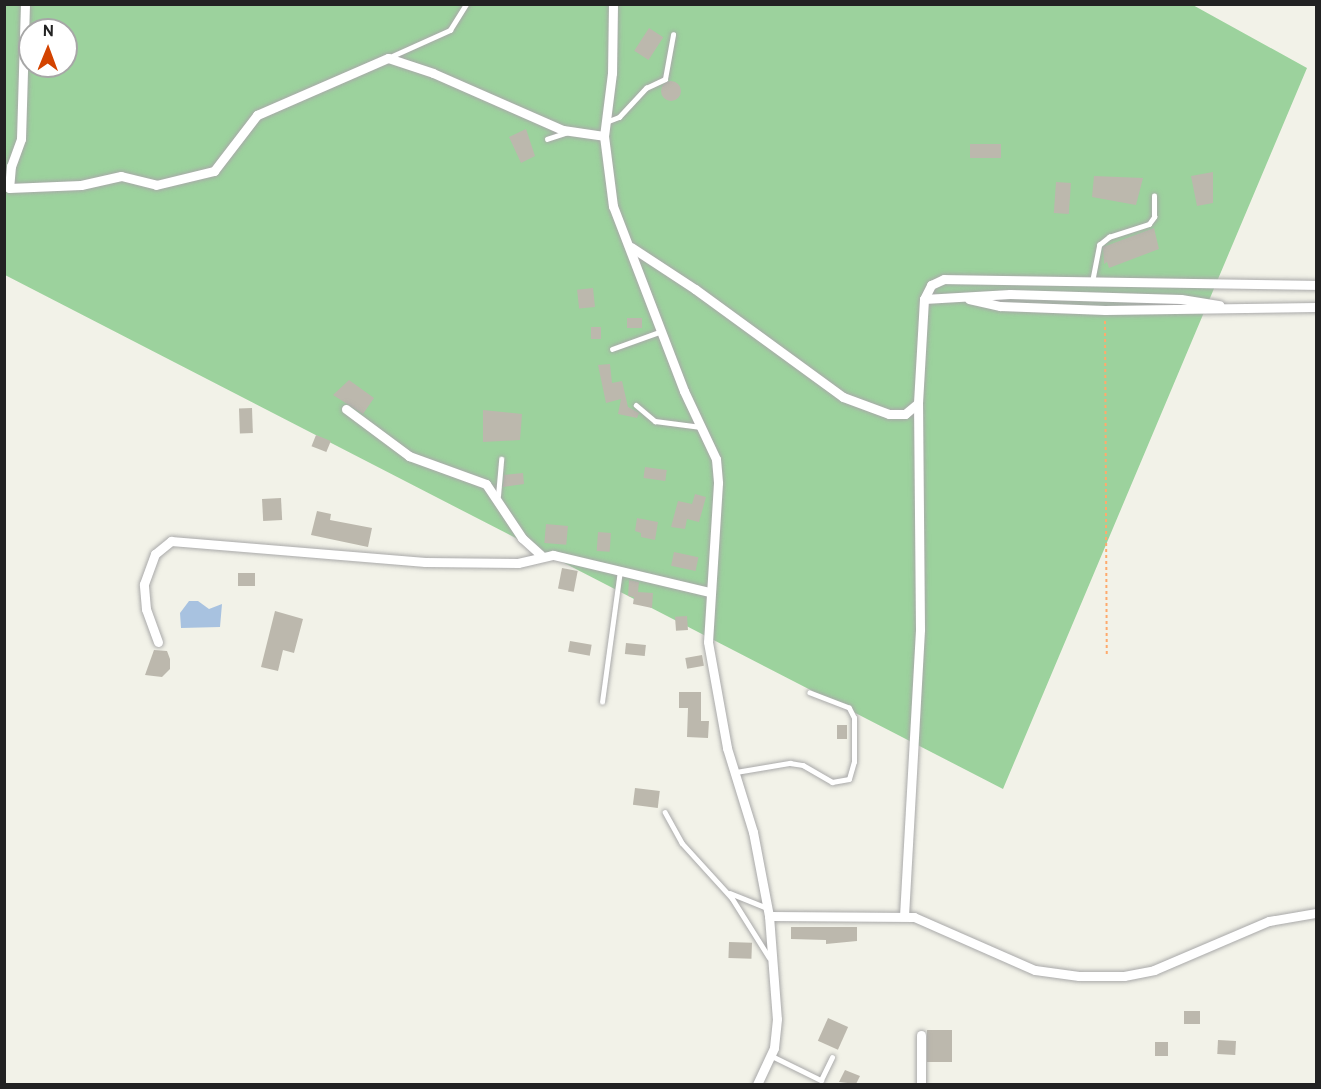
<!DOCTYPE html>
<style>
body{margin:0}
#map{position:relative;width:1321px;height:1089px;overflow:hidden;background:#f2f2e8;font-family:Overpass,sans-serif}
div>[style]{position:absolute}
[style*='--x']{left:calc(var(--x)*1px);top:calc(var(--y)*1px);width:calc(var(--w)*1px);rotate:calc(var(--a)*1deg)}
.forest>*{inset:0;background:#9cd29d}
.water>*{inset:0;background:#a8c2e0}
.building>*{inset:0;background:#bcb8ad;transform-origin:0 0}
.round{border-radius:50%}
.path>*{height:2px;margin-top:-1px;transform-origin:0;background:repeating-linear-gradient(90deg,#feaa6d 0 3px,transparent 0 6px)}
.roads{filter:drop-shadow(0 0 2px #a9a9a9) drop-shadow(0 0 2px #a9a9a9)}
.lane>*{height:4.5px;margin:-2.25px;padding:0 2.25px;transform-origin:2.25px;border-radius:2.25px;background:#fff}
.street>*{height:9px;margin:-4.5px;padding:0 4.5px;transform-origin:4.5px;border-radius:4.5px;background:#fff}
span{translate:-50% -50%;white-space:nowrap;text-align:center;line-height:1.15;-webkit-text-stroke:4.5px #fff;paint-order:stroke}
.frame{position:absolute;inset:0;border:6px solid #222;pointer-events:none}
.north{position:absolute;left:18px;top:18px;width:60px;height:60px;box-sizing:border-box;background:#fff;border:2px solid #a7a7a7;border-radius:50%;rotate:1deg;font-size:16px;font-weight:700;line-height:24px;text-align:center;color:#222}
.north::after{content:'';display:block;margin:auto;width:21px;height:27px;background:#d34300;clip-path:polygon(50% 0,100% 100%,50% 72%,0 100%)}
</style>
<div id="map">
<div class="forest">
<i style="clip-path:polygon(evenodd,1191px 4px,1307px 68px,1003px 789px,5px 275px,4px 5px,1191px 4px,30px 30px,66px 30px,66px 66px,30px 66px,30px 30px)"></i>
</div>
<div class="water">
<i style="clip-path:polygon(189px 601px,198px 601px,209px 609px,222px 604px,220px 627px,181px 628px,180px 613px)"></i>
</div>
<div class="building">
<i style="left:649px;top:28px;width:17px;height:27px;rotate:33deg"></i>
<i class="round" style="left:661px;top:81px;width:20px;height:20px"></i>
<i style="clip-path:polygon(526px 129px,535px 156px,521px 163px,509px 137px)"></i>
<i style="left:970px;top:144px;width:31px;height:14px"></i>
<i style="clip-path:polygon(1213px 172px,1213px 203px,1197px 206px,1191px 176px)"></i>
<i style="clip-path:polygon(1094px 176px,1143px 178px,1136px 205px,1092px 197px)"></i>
<i style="left:1056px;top:182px;width:15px;height:31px;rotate:4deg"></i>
<i style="clip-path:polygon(1154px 228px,1159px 249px,1109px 268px,1107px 262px,1104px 264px,1103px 247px)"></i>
<i style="left:593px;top:288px;width:19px;height:16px;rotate:84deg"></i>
<i style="left:627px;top:318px;width:15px;height:10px"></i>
<i style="left:591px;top:327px;width:10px;height:12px"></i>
<i style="clip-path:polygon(610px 364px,612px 383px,622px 381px,628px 407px,639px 413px,637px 418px,618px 414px,621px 399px,606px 403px,598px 365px)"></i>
<i style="clip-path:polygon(349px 380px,374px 398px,363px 414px,333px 395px)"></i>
<i style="left:252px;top:408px;width:25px;height:13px;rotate:88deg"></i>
<i style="clip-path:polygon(483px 410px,522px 414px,520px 440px,483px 442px)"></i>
<i style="left:316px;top:435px;width:16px;height:12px;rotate:22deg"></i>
<i style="left:645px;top:467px;width:22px;height:11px;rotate:8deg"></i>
<i style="clip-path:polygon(523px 473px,524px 484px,503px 487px,504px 475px)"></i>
<i style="clip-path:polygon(695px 494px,706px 497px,699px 522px,687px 519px,685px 529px,671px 527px,678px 501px,692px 504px)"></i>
<i style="left:281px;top:498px;width:22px;height:19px;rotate:87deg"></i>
<i style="clip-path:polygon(317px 511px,331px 514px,330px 520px,372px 528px,368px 547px,311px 535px)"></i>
<i style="clip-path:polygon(637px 518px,658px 522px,655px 540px,641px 537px,641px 533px,635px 531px)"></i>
<i style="left:546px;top:524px;width:22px;height:19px;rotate:5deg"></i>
<i style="left:598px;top:532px;width:13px;height:19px;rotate:4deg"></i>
<i style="left:674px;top:552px;width:25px;height:14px;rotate:12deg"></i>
<i style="left:562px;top:568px;width:16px;height:21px;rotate:11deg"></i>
<i style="left:238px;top:573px;width:17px;height:13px"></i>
<i style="clip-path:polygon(629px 580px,639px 582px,638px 592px,653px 593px,652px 608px,633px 604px,634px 597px,628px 596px)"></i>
<i style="clip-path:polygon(275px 611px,303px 619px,294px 653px,283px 650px,278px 671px,261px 667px)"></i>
<i style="left:687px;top:616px;width:14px;height:12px;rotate:86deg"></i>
<i style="left:570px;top:641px;width:22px;height:11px;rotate:10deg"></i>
<i style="left:626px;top:643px;width:20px;height:11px;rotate:6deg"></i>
<i style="clip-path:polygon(154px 650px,167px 651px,170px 659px,170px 669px,162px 677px,145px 675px)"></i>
<i style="left:702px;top:655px;width:11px;height:17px;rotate:80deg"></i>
<i style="clip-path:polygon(679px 692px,701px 692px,701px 721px,709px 721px,708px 738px,687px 737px,688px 708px,679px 708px)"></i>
<i style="left:837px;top:725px;width:10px;height:14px"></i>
<i style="left:635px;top:788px;width:25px;height:17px;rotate:7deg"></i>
<i style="clip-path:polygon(791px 927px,857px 927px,857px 941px,826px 944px,826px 940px,791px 939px)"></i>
<i style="left:729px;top:942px;width:23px;height:16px;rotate:2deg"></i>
<i style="left:1184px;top:1011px;width:16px;height:13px"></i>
<i style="left:828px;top:1018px;width:22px;height:25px;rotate:24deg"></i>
<i style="left:927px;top:1030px;width:25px;height:32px"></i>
<i style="left:1218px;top:1040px;width:18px;height:14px;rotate:3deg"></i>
<i style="left:1155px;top:1042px;width:13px;height:14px"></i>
<i style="clip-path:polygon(845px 1070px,860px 1076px,856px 1084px,839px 1082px)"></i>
</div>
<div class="path">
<i style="--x:1105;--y:321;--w:336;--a:89.7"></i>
</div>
<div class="roads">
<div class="lane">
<i style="--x:390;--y:57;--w:66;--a:-24.2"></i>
<i style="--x:450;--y:30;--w:31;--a:-58"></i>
<i style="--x:606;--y:122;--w:14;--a:-21"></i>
<i style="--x:619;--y:117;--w:40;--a:-47"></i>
<i style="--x:646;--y:88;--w:21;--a:-25"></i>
<i style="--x:665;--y:79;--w:45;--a:-79.7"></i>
<i style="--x:547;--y:139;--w:23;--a:-18"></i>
<i style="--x:1092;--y:282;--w:38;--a:-79"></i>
<i style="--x:1099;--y:245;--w:13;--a:-39"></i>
<i style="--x:1109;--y:237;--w:42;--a:-18"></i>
<i style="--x:1149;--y:224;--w:9;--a:-54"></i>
<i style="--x:1154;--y:217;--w:21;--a:-90"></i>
<i style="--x:612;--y:349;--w:53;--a:-19.8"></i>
<i style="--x:636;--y:405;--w:25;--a:40"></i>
<i style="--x:655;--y:421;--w:46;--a:7.4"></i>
<i style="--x:498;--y:496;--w:37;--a:-85"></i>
<i style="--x:602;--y:702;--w:132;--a:-82.2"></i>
<i style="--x:736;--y:772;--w:55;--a:-9.5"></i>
<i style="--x:790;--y:763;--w:13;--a:9"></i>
<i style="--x:803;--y:765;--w:34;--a:30"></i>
<i style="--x:832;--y:782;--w:17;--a:-10"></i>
<i style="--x:849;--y:779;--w:18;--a:-74"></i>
<i style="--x:854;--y:762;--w:44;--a:-90"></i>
<i style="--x:854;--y:718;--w:11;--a:-117"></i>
<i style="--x:849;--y:708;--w:42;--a:-159"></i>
<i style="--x:665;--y:812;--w:35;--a:61"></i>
<i style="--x:682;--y:843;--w:74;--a:47.7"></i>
<i style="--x:732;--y:898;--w:70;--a:57.9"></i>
<i style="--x:730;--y:893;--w:40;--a:22"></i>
<i style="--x:772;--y:1056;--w:55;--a:26.1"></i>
<i style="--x:821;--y:1080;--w:25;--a:-64"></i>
</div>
<div class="street">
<i style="--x:25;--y:4;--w:135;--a:91.7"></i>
<i style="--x:21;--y:139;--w:29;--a:110"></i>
<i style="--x:11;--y:166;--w:22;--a:95"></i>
<i style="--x:9;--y:188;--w:72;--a:-2.4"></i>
<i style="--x:81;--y:185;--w:41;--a:-12.7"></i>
<i style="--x:121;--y:176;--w:36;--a:14"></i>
<i style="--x:156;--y:185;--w:60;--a:-13.6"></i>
<i style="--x:214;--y:171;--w:71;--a:-52.5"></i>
<i style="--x:257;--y:115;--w:143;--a:-23.5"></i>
<i style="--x:388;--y:58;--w:47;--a:18.4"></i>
<i style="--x:433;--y:73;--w:142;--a:23.7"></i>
<i style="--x:563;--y:130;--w:41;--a:8.3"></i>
<i style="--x:613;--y:4;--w:69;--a:90.8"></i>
<i style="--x:612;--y:73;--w:64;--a:97.2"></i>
<i style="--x:604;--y:136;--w:71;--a:82.7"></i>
<i style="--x:613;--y:206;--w:198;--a:69"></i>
<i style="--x:684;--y:391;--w:75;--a:64.8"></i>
<i style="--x:716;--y:459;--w:24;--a:85"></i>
<i style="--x:718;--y:483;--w:159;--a:93.6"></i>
<i style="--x:708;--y:642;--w:108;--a:79.8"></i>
<i style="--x:727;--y:748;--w:88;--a:72.8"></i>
<i style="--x:753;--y:832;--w:86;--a:79.2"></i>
<i style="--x:769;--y:916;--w:103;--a:85.6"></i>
<i style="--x:777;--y:1019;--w:29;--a:96"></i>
<i style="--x:774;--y:1048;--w:40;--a:115"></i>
<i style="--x:631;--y:247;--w:77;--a:33.3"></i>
<i style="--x:695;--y:289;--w:183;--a:36.1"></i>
<i style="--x:843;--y:397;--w:49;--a:20.3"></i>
<i style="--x:889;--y:414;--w:16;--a:0"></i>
<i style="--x:905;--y:414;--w:17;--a:-40"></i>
<i style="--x:924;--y:299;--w:86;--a:-3.3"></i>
<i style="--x:1010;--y:294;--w:171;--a:1.7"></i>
<i style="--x:1181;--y:299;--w:39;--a:9"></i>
<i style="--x:969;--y:299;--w:32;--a:13"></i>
<i style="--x:1000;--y:306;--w:105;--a:2.2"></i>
<i style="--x:1105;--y:310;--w:211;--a:-0.8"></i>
<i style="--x:346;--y:409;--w:79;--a:36.7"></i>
<i style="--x:409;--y:456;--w:82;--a:20"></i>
<i style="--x:486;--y:484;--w:65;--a:56.3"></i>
<i style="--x:522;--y:538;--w:25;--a:42"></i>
<i style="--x:158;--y:642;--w:35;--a:-110"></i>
<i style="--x:146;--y:609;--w:25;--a:-95"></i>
<i style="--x:144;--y:584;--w:32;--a:-70"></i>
<i style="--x:155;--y:554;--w:21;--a:-39"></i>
<i style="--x:171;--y:541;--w:255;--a:4.7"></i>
<i style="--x:425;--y:562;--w:93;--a:0.6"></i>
<i style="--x:518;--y:563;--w:36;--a:-13"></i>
<i style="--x:553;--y:555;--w:161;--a:13.3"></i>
<i style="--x:769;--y:916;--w:145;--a:0.4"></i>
<i style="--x:914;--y:917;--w:132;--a:23.7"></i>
<i style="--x:1035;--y:970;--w:44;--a:7.8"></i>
<i style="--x:1079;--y:976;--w:45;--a:0"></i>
<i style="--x:1124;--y:976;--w:31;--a:-11"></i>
<i style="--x:1154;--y:970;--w:125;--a:-23.1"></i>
<i style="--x:1269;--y:921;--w:48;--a:-9.7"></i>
<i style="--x:904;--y:916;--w:287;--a:-86.8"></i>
<i style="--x:920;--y:629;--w:226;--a:-90.5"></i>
<i style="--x:918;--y:403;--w:104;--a:-86.7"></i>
<i style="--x:924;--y:299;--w:16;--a:-63"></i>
<i style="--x:931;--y:285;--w:14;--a:-25"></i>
<i style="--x:944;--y:279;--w:372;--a:0.9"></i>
<i style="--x:921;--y:1084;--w:49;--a:-90"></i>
</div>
</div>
<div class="frame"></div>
<div class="north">N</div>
</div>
